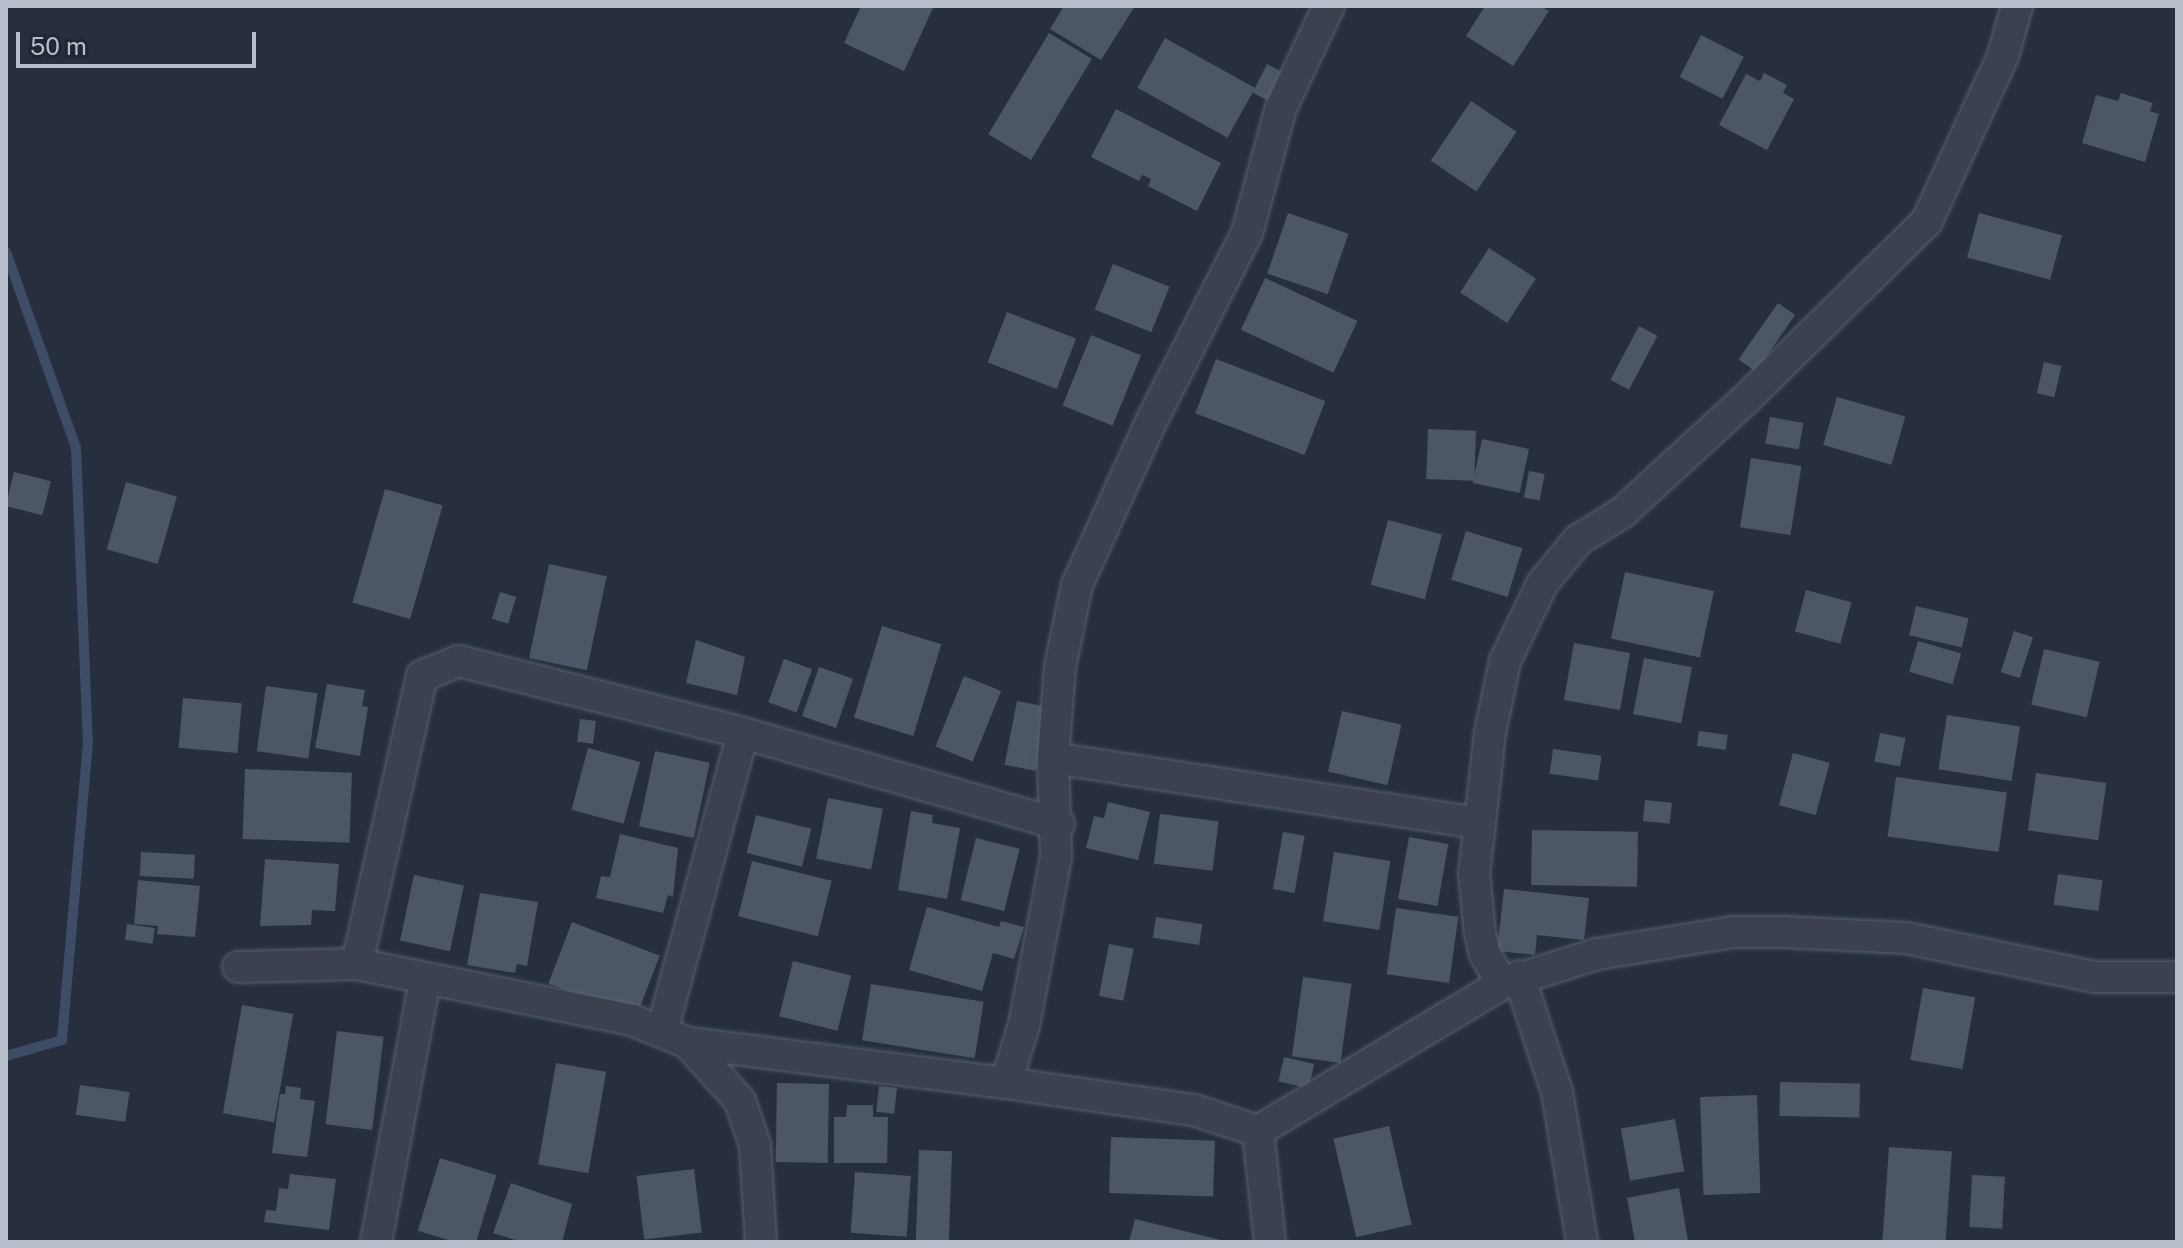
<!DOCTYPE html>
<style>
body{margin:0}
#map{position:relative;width:2183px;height:1248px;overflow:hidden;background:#272f3e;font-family:"Public Sans",sans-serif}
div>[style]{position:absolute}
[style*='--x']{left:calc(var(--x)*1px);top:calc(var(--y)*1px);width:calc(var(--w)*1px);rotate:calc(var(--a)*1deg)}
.stream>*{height:10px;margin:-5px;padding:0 5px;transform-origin:5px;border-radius:5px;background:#3e4c65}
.building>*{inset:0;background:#4d5666;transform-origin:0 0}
.roads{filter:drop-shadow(0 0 2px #595f6c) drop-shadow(0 0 2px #595f6c)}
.street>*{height:30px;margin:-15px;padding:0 15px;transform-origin:15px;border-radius:15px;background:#3b414e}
span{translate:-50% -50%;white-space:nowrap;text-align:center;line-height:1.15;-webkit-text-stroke:6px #202633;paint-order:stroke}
.frame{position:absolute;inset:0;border:8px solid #b7bdc9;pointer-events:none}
.scale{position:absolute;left:16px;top:32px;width:240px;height:36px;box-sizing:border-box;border:4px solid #b7bdc9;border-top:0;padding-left:10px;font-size:24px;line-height:28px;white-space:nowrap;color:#b7bdc9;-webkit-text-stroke:6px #202633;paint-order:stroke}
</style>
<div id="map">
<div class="stream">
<i style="--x:6;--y:252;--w:208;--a:70.3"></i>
<i style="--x:76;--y:448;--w:294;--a:87.7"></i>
<i style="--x:88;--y:742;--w:299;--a:95"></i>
<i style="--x:62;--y:1040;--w:58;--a:164.1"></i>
</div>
<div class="building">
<i style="clip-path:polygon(861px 6px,934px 6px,904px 71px,844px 43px)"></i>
<i style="clip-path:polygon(1064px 6px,1135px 6px,1101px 60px,1050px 29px)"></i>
<i style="clip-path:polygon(1485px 6px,1541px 6px,1549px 11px,1513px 66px,1466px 36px)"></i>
<i style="left:1049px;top:33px;width:50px;height:118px;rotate:31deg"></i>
<i style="left:1701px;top:35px;width:48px;height:47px;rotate:27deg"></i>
<i style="left:1165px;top:38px;width:103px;height:57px;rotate:29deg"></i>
<i style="left:1267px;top:64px;width:18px;height:32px;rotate:27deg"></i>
<i style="clip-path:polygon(1764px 73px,1787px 85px,1783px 93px,1794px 99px,1767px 150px,1719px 125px,1746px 74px,1760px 81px)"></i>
<i style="clip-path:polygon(2121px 93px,2153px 103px,2150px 111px,2159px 114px,2145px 162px,2082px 143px,2096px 95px,2118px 101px)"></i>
<i style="left:1471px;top:101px;width:55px;height:72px;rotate:34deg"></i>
<i style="clip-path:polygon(1116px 109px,1221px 163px,1197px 211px,1148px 186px,1151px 179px,1142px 175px,1139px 181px,1091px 157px)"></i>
<i style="left:1288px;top:213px;width:64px;height:64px;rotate:19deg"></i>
<i style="left:1979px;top:213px;width:86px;height:46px;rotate:15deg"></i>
<i style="left:1489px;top:248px;width:56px;height:53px;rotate:33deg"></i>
<i style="left:1113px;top:264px;width:61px;height:49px;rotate:22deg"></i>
<i style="left:1265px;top:278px;width:102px;height:57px;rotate:25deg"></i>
<i style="left:1778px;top:303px;width:21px;height:69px;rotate:35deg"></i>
<i style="left:1007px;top:312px;width:74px;height:54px;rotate:21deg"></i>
<i style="left:1639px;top:326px;width:21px;height:61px;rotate:28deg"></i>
<i style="left:1091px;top:335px;width:54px;height:76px;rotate:22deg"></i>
<i style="left:1216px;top:359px;width:117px;height:58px;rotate:21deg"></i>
<i style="left:2044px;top:362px;width:18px;height:32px;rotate:13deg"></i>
<i style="left:1837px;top:397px;width:71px;height:50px;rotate:16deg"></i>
<i style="left:1770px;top:417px;width:34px;height:27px;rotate:10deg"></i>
<i style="left:1428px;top:429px;width:48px;height:50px;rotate:2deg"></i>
<i style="left:1482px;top:439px;width:48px;height:45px;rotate:12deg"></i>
<i style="left:1751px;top:458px;width:51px;height:70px;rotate:9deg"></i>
<i style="left:1529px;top:471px;width:16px;height:27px;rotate:11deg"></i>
<i style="left:14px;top:472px;width:38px;height:35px;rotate:14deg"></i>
<i style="left:126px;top:482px;width:53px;height:70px;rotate:16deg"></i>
<i style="left:385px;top:489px;width:60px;height:118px;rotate:16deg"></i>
<i style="left:1388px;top:520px;width:56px;height:67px;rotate:15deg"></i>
<i style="left:1466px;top:531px;width:59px;height:51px;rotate:17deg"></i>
<i style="left:549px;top:564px;width:59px;height:96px;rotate:12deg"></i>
<i style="left:1625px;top:572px;width:91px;height:68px;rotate:12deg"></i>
<i style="left:1806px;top:590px;width:47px;height:43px;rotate:15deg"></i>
<i style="left:500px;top:592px;width:17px;height:28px;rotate:17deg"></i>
<i style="left:1916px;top:606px;width:54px;height:30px;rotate:13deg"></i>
<i style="left:882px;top:626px;width:62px;height:96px;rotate:17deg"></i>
<i style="left:2014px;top:631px;width:20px;height:43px;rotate:18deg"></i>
<i style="clip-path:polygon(696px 640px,745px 657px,737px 695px,686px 683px)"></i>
<i style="left:1918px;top:641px;width:45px;height:32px;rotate:16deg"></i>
<i style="left:1574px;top:643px;width:57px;height:58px;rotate:10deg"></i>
<i style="left:2044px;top:649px;width:57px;height:57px;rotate:13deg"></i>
<i style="left:1644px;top:658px;width:49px;height:57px;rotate:11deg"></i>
<i style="left:784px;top:659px;width:30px;height:46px;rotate:20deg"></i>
<i style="left:819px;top:667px;width:36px;height:52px;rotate:19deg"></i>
<i style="left:964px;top:676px;width:40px;height:76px;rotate:22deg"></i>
<i style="clip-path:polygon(327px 684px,365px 690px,362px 706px,368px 707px,360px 756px,315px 748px)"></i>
<i style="left:266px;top:686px;width:52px;height:66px;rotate:8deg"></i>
<i style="left:183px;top:698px;width:59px;height:50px;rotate:5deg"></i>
<i style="left:1017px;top:701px;width:32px;height:65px;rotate:11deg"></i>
<i style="left:1342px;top:711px;width:61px;height:62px;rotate:13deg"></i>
<i style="left:1947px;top:715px;width:74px;height:55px;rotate:9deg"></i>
<i style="left:580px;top:719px;width:16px;height:23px;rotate:7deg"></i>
<i style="left:1699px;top:731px;width:29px;height:15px;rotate:8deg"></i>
<i style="left:1880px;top:733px;width:26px;height:29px;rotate:11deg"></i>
<i style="left:588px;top:748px;width:54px;height:64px;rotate:15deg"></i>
<i style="left:1553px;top:749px;width:49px;height:25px;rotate:8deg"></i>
<i style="left:655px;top:751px;width:56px;height:77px;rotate:12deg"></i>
<i style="left:1793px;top:753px;width:38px;height:54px;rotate:15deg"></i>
<i style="left:245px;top:769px;width:107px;height:70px;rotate:2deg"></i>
<i style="left:2036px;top:773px;width:71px;height:58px;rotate:8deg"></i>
<i style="left:1896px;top:777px;width:112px;height:60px;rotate:8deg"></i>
<i style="left:828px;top:798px;width:56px;height:62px;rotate:11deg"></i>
<i style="left:1645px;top:800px;width:27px;height:21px;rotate:6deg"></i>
<i style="clip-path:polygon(1108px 802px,1150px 812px,1138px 860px,1086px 848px,1094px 816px,1104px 818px)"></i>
<i style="clip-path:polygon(911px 811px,933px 815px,932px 823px,960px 828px,947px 899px,898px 890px)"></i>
<i style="left:1160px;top:814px;width:59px;height:50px;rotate:7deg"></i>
<i style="left:756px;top:815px;width:57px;height:39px;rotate:14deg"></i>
<i style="left:1532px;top:830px;width:106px;height:55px;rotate:1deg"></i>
<i style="left:1283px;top:832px;width:22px;height:58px;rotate:10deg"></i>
<i style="clip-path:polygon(620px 834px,678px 848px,673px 897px,668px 895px,663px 913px,596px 898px,601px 876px,610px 877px)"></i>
<i style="left:1409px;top:837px;width:40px;height:63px;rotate:10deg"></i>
<i style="left:976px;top:838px;width:45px;height:64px;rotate:14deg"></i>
<i style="left:141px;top:852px;width:54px;height:24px;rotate:3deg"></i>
<i style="left:1334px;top:852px;width:57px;height:70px;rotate:9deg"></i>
<i style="clip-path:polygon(265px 859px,339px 864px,335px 911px,312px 910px,311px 925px,260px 926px)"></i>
<i style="left:752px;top:861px;width:82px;height:57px;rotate:14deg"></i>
<i style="left:2058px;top:874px;width:45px;height:31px;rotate:8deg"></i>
<i style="left:414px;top:875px;width:51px;height:67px;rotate:12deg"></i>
<i style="clip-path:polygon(138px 880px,200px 886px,195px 937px,157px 934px,158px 926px,134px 924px)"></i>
<i style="clip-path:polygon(1504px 889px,1589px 898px,1584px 940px,1537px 935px,1535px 955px,1497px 951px)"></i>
<i style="clip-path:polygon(480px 893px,538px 902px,527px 966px,517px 964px,515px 973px,467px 965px)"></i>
<i style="clip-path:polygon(927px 907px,999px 927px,1001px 921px,1024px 927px,1014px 959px,993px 953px,982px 991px,909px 970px)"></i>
<i style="left:1396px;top:908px;width:63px;height:67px;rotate:8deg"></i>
<i style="left:1156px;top:917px;width:47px;height:21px;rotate:9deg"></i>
<i style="left:572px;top:922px;width:94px;height:66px;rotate:21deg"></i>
<i style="left:127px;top:924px;width:28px;height:16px;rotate:8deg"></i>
<i style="left:1109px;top:944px;width:25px;height:53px;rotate:11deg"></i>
<i style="left:793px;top:961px;width:60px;height:57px;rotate:14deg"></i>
<i style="left:1303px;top:977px;width:49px;height:80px;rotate:8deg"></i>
<i style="left:871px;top:984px;width:114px;height:57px;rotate:9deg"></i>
<i style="left:1923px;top:988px;width:53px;height:73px;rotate:10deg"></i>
<i style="left:242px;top:1005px;width:52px;height:110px;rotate:10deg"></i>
<i style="left:337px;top:1031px;width:47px;height:94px;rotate:7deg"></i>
<i style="left:1284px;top:1057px;width:31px;height:25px;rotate:13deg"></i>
<i style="left:556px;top:1063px;width:51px;height:103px;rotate:10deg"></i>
<i style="left:1780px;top:1082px;width:80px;height:34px;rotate:1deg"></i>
<i style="left:777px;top:1083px;width:52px;height:79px;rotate:1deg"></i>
<i style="left:80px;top:1085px;width:50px;height:30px;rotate:8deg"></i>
<i style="clip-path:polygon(286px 1086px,301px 1088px,300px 1099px,315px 1101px,307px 1157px,272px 1153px,280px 1094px,285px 1094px)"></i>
<i style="left:879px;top:1086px;width:18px;height:26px;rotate:6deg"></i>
<i style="left:1757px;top:1095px;width:98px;height:57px;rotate:88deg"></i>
<i style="clip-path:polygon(847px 1105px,873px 1105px,873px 1117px,888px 1117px,887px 1163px,834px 1163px,834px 1117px,846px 1117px)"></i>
<i style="left:1675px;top:1119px;width:53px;height:55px;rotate:80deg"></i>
<i style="left:1389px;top:1126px;width:101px;height:57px;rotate:77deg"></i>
<i style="left:1111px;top:1137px;width:104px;height:56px;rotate:2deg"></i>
<i style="left:1889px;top:1147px;width:63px;height:95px;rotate:4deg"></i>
<i style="left:919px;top:1150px;width:33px;height:90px;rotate:2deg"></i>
<i style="left:440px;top:1158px;width:59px;height:76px;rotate:17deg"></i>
<i style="left:694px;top:1169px;width:64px;height:58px;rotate:83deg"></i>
<i style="left:855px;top:1172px;width:56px;height:61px;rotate:4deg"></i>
<i style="clip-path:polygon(290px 1174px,336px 1179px,329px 1230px,264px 1222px,266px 1210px,276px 1211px,279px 1188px,288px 1189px)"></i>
<i style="left:1972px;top:1175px;width:33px;height:52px;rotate:3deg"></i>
<i style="clip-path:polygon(511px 1183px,572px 1204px,562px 1242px,522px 1242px,493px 1233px)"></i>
<i style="clip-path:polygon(1679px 1188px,1688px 1241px,1635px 1242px,1627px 1198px)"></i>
<i style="clip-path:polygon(1135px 1219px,1225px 1241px,1225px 1242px,1129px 1242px)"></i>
</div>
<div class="roads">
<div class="street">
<i style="--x:1053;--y:758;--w:432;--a:8.7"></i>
<i style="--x:1480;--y:823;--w:91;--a:-83.7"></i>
<i style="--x:1490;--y:733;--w:74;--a:-78.2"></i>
<i style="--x:1505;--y:661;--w:85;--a:-64.3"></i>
<i style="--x:1542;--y:584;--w:57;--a:-50.7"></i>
<i style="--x:1578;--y:540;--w:52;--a:-31.5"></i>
<i style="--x:1622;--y:513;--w:167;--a:-42.6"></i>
<i style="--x:1745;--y:400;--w:255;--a:-44.5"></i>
<i style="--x:1927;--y:221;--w:182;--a:-65.3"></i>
<i style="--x:2003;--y:56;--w:52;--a:-74.4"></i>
<i style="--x:1480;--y:823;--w:50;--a:96.8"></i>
<i style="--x:1474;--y:873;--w:60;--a:84.3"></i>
<i style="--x:1480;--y:933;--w:22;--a:77"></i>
<i style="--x:1485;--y:954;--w:34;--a:60"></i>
<i style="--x:357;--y:964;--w:295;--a:-77.3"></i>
<i style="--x:422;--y:676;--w:40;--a:-22"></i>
<i style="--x:459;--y:661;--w:293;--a:14.2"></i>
<i style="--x:743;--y:733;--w:329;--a:16.1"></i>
<i style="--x:238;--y:967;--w:119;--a:-1.4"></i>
<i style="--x:357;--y:964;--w:281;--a:11.5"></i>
<i style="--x:632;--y:1020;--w:61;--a:22.3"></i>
<i style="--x:688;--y:1043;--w:78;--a:48.1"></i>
<i style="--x:740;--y:1101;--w:46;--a:71.2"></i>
<i style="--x:755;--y:1145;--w:97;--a:86.5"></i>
<i style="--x:1519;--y:976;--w:122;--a:71.9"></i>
<i style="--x:1557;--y:1092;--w:152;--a:80.5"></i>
<i style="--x:662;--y:1031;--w:309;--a:-74.8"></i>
<i style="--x:688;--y:1043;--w:321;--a:7.2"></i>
<i style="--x:1006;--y:1083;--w:61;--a:-72.8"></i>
<i style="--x:1024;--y:1025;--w:170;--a:-79.2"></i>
<i style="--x:1056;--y:858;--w:100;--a:-91.7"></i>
<i style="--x:1053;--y:758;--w:91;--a:-85.6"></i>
<i style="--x:1060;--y:667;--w:84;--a:-78.3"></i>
<i style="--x:1077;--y:585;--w:181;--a:-65.6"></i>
<i style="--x:1152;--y:420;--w:210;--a:-63.1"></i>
<i style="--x:1247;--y:233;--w:130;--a:-74.8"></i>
<i style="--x:1281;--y:108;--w:113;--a:-64.8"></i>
<i style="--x:1006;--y:1083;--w:190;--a:8.2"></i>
<i style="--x:1194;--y:1110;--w:67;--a:18.2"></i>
<i style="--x:1258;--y:1131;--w:285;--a:-31.1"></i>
<i style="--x:1502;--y:984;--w:100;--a:-17.5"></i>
<i style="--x:1597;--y:954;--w:138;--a:-9.2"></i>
<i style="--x:1733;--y:932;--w:51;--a:0"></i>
<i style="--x:1784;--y:932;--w:122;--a:2.8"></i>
<i style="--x:1906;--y:938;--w:192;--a:11.7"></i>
<i style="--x:2094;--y:977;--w:83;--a:0"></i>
<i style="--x:1258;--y:1131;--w:112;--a:83.8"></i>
<i style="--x:376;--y:1242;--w:266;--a:-79.4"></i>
</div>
</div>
<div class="frame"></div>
<div class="scale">50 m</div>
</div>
